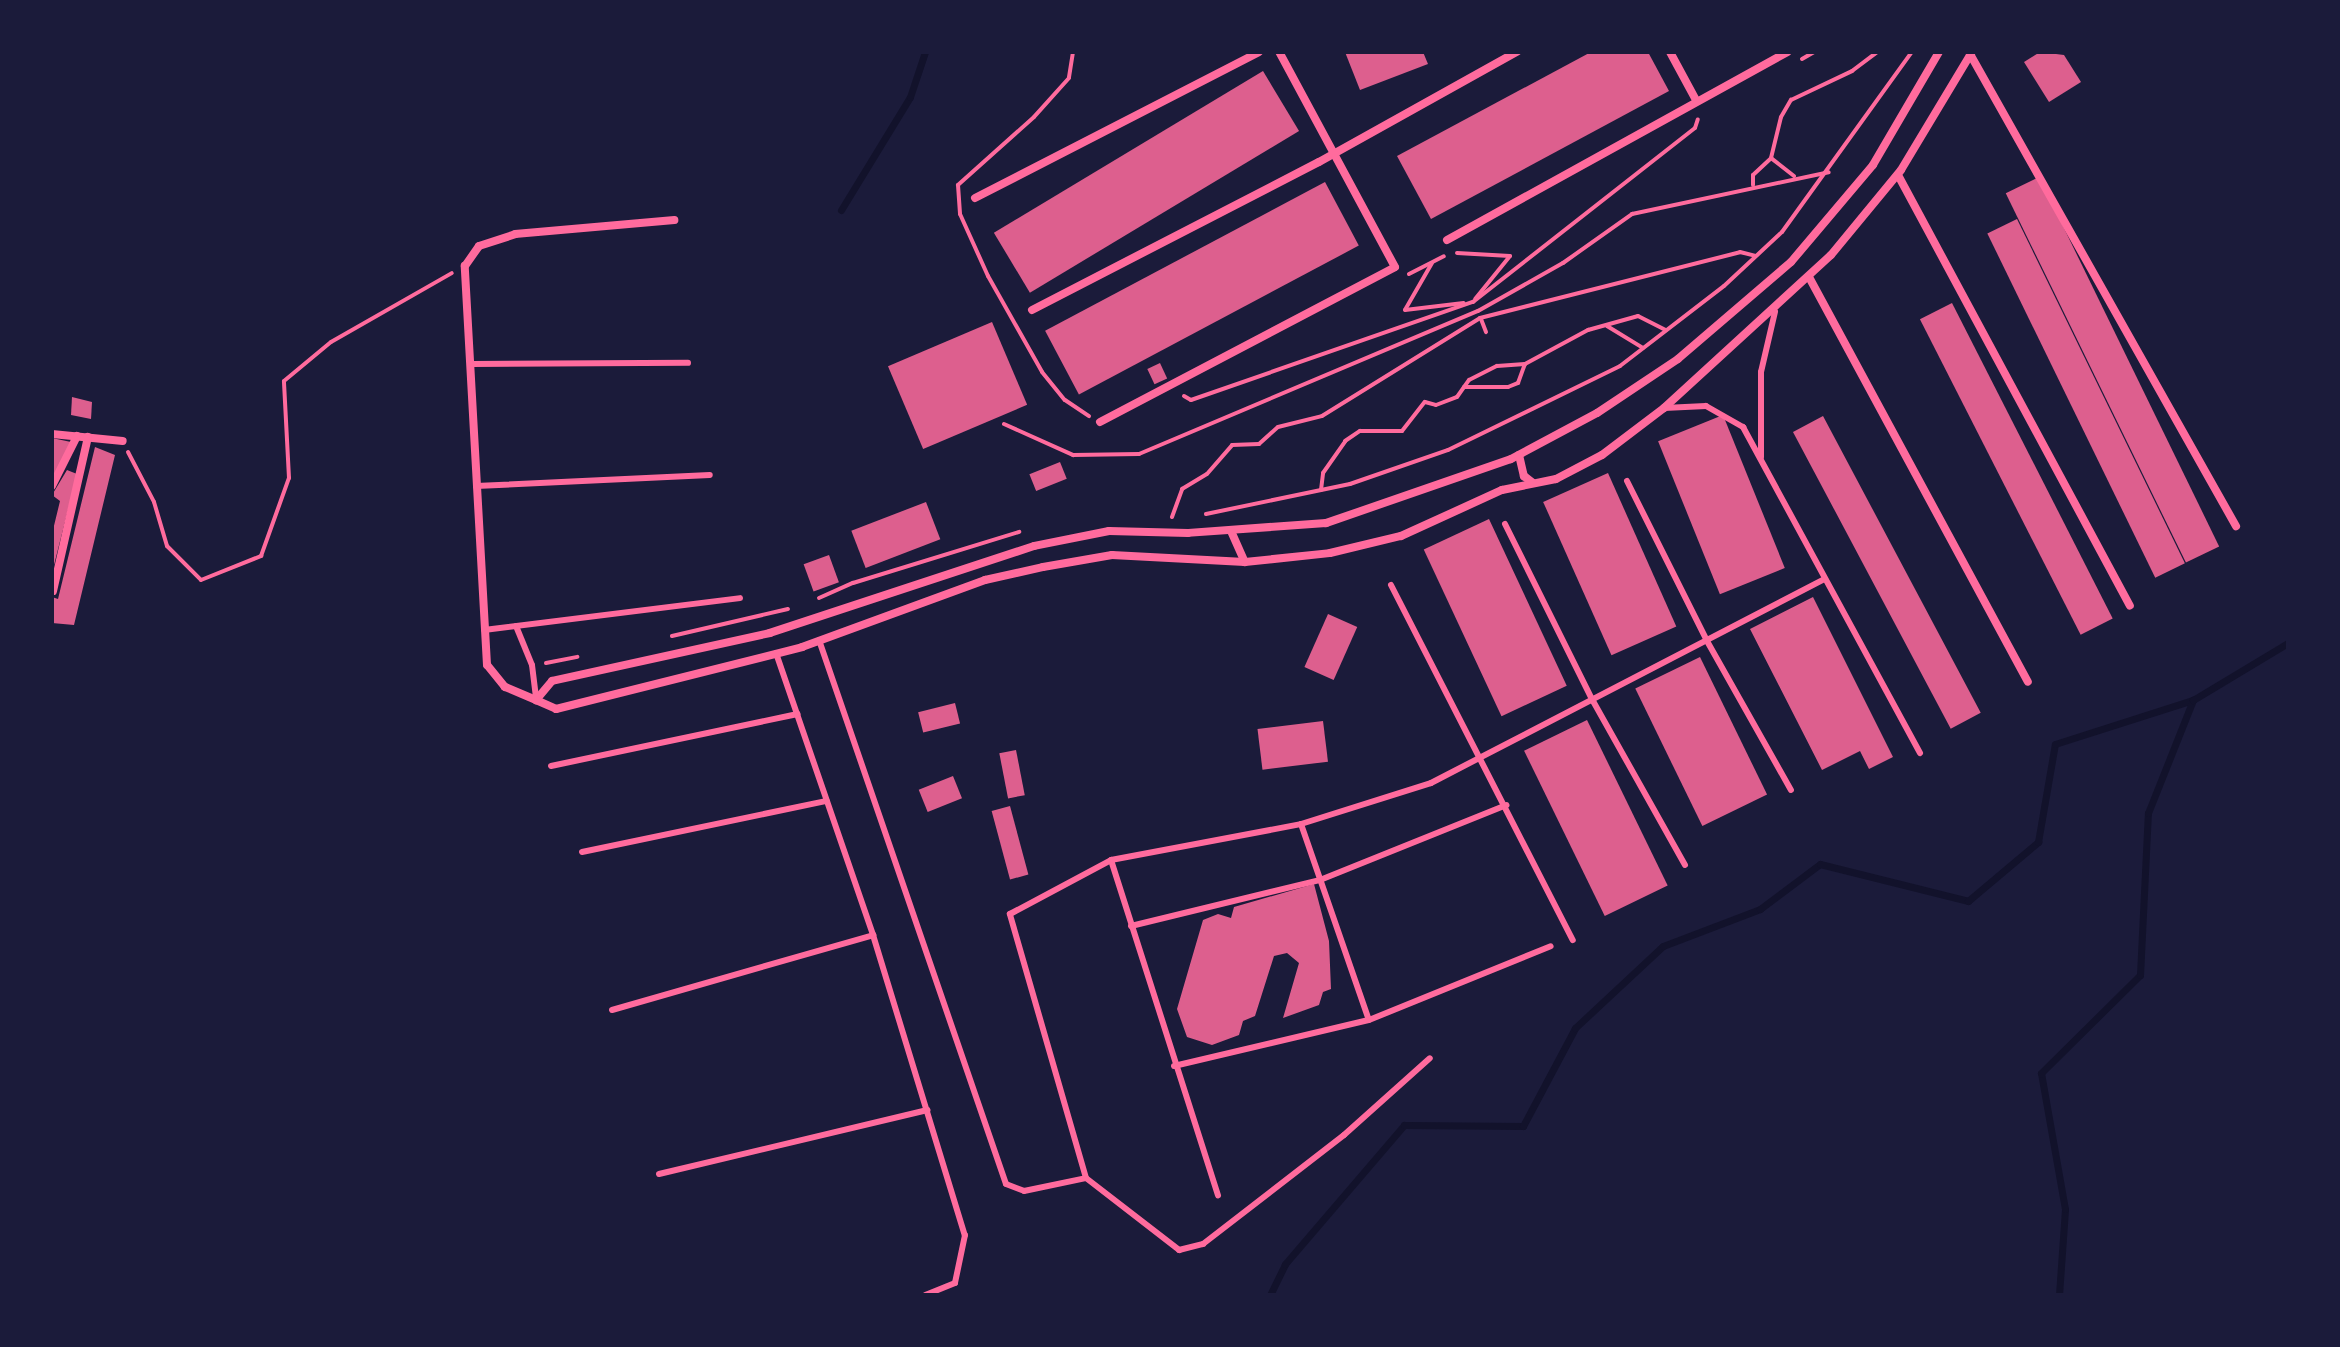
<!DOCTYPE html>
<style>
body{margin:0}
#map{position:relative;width:2340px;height:1347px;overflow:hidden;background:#1b1b3a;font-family:"Sofia Sans Condensed",sans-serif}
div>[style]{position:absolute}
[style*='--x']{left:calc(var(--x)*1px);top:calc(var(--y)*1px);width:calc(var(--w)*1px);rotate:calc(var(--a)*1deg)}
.stream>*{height:7px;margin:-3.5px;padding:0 3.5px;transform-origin:3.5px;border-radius:3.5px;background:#12122b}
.building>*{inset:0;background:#dd5f8e;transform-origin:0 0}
.path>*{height:4px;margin:-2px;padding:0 2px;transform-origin:2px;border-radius:2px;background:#ff6b9d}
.service>*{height:6px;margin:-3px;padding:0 3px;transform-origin:3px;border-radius:3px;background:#ff6b9d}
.minor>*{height:8px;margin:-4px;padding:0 4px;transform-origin:4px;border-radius:4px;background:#ff6b9d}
span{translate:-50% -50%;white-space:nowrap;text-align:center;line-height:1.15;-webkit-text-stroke:8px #1b1b3a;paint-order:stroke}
.frame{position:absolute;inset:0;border:54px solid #1b1b3a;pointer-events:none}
</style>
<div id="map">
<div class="stream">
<i style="--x:841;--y:210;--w:132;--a:-58.6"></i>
<i style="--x:910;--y:97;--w:47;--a:-71.6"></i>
<i style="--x:1270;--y:1295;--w:34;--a:-64"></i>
<i style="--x:1285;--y:1264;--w:183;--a:-49.4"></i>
<i style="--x:1404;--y:1125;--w:119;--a:0.5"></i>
<i style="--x:1523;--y:1126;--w:111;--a:-62"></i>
<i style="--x:1575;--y:1028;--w:120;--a:-43"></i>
<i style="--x:1663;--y:946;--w:104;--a:-20.9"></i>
<i style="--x:1760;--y:909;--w:75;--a:-36.9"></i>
<i style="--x:1820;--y:864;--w:153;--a:14"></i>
<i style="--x:1968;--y:901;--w:92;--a:-40.1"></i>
<i style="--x:2038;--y:842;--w:99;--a:-80.2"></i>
<i style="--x:2055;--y:744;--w:145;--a:-17.7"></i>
<i style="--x:2059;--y:1295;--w:86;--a:-86"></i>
<i style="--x:2065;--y:1209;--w:138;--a:-100"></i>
<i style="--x:2041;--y:1073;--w:139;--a:-44.7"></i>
<i style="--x:2140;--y:975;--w:162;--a:-87.2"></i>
<i style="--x:2148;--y:813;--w:122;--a:-68.3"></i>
<i style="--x:2193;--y:700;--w:111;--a:-31"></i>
</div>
<div class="building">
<i style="clip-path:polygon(1345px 52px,1423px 52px,1428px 64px,1360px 90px)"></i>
<i style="clip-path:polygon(1591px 52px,1648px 52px,1669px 91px,1431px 219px,1397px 156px)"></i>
<i style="clip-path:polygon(2040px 52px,2064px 55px,2081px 82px,2049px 102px,2024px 62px)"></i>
<i style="left:1263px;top:71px;width:70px;height:314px;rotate:59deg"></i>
<i style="left:2039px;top:177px;width:411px;height:37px;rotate:64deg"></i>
<i style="left:1325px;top:182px;width:72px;height:317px;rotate:62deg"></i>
<i style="left:2017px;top:219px;width:383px;height:33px;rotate:64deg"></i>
<i style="left:1952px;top:303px;width:354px;height:36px;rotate:63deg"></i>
<i style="left:992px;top:322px;width:90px;height:113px;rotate:67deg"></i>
<i style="left:1160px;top:363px;width:17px;height:14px;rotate:65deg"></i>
<i style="clip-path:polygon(72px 397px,92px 402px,91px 419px,71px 415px)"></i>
<i style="left:1723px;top:415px;width:165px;height:70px;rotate:68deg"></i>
<i style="left:1823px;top:416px;width:336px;height:34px;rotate:62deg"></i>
<i style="clip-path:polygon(52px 438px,71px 442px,52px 480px)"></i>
<i style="clip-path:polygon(95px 447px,115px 455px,74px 625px,52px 623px,52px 597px,58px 599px)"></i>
<i style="left:1060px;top:462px;width:18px;height:33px;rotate:68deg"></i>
<i style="clip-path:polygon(67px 470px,77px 474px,52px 573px,52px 534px,60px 501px,52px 495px)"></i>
<i style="left:1608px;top:473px;width:168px;height:71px;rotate:66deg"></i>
<i style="left:926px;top:502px;width:40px;height:80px;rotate:69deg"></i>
<i style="left:1489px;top:519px;width:184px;height:72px;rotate:65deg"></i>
<i style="left:829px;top:555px;width:29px;height:27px;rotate:70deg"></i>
<i style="clip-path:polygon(1813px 597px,1893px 757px,1869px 769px,1860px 751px,1822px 770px,1750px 629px)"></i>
<i style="left:1328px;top:614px;width:32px;height:58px;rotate:24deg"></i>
<i style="left:1700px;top:657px;width:153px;height:72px;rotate:64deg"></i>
<i style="left:955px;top:703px;width:21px;height:38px;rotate:76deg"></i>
<i style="left:1587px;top:720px;width:184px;height:70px;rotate:64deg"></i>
<i style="left:1323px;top:721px;width:41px;height:66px;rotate:83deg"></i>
<i style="left:1016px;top:750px;width:46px;height:17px;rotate:79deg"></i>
<i style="left:953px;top:776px;width:24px;height:37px;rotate:68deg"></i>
<i style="left:1010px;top:806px;width:71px;height:19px;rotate:75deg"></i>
<i style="clip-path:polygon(1314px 884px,1329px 941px,1331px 989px,1323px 992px,1319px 1005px,1283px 1018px,1299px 963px,1287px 953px,1274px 956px,1255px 1016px,1243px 1021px,1239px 1035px,1212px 1045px,1187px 1037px,1177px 1009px,1203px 920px,1218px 914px,1231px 918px,1234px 907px)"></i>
</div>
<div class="path">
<i style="--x:1073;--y:52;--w:26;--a:99"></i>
<i style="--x:1069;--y:78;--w:52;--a:131.9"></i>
<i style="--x:1034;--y:117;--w:102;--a:138.2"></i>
<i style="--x:958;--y:185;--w:29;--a:86"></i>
<i style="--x:960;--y:214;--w:68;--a:65.7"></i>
<i style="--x:988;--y:276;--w:110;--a:60.6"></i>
<i style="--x:1042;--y:372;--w:36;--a:51"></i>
<i style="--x:1065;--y:400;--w:29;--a:34"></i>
<i style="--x:1802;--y:59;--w:14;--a:-30"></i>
<i style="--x:1794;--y:176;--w:29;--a:-142"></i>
<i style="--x:1771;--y:158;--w:42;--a:-76.3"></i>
<i style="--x:1781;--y:117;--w:20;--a:-60"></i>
<i style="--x:1791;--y:100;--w:68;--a:-25.4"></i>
<i style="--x:1852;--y:71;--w:31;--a:-37"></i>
<i style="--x:1753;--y:185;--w:10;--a:-90"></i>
<i style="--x:1753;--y:175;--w:25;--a:-43"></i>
<i style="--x:1457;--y:253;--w:53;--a:3.2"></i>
<i style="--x:1510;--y:256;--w:55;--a:129.1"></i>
<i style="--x:1432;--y:263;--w:54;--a:119.9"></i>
<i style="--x:1405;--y:310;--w:59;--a:-6.8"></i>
<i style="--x:1409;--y:274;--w:39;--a:-27"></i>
<i style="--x:1481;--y:319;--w:14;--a:69"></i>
<i style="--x:1607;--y:326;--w:42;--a:31.4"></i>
<i style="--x:1464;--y:387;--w:44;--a:0"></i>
<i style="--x:1508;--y:387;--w:11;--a:-22"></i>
<i style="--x:1518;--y:383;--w:20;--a:-70"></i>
<i style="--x:1184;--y:396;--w:8;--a:30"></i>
<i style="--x:1191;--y:400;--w:299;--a:-19.2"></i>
<i style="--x:1473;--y:302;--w:282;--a:-38.1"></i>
<i style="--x:1695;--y:128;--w:9;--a:-72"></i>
<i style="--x:1004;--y:424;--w:76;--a:24.2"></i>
<i style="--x:1073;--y:455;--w:66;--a:-0.9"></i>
<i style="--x:1139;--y:454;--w:368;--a:-22.9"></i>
<i style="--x:1478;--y:311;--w:98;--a:-29.5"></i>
<i style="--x:1563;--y:263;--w:85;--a:-35.4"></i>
<i style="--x:1632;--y:214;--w:201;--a:-12"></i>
<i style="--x:128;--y:452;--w:56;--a:62.5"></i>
<i style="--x:154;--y:502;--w:46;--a:73.5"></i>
<i style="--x:167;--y:546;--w:48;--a:45"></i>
<i style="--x:201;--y:580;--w:65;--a:-21.8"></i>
<i style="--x:261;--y:556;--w:83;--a:-70.3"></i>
<i style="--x:289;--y:478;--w:97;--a:-93"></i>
<i style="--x:284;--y:381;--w:61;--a:-39.7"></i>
<i style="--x:331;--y:342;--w:139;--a:-29.7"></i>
<i style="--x:1321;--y:490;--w:17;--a:-83"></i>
<i style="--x:1323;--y:473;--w:39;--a:-55"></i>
<i style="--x:1345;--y:441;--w:18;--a:-34"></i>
<i style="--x:1360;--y:431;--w:42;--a:0"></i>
<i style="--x:1402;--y:431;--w:37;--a:-52"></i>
<i style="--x:1425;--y:402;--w:11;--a:15"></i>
<i style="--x:1436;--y:405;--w:22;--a:-21"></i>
<i style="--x:1457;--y:397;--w:21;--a:-55"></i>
<i style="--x:1469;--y:380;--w:31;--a:-27"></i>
<i style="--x:1497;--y:366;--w:28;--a:-4"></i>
<i style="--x:1525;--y:364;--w:72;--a:-28.4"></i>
<i style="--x:1588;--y:330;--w:52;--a:-15.6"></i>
<i style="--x:1638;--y:316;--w:31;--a:27"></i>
<i style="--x:1206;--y:514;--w:147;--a:-11.8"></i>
<i style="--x:1350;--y:484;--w:104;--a:-19.1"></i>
<i style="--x:1448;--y:450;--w:191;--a:-26"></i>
<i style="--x:1620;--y:366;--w:131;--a:-37.6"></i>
<i style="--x:1724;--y:286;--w:79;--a:-43"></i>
<i style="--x:1782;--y:232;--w:222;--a:-54.2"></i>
<i style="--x:1172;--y:517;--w:30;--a:-70"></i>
<i style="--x:1182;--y:489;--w:29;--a:-31"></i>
<i style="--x:1207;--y:474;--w:38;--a:-49"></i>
<i style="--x:1232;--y:445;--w:27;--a:-2"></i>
<i style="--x:1259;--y:444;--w:25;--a:-42"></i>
<i style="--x:1278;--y:427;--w:45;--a:-14"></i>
<i style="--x:1322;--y:416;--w:186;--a:-31.8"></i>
<i style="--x:1480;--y:318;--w:268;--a:-14.2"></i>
<i style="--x:1740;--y:252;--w:16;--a:14"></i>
<i style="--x:819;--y:598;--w:37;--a:-24"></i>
<i style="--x:853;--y:583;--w:174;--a:-17.1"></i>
<i style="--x:672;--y:636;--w:119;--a:-13.1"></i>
<i style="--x:546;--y:663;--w:32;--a:-11"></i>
</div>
<div class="service">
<i style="--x:472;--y:364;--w:216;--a:-0.3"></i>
<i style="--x:1664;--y:408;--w:42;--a:-2.7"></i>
<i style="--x:1706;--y:406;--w:43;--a:29.6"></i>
<i style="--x:1743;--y:427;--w:371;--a:61.5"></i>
<i style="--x:1761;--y:457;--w:85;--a:-90"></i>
<i style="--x:1761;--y:372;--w:62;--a:-76.9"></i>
<i style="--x:1627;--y:481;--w:179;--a:63.4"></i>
<i style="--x:1707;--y:641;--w:171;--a:60.6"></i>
<i style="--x:476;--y:486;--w:234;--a:-2.7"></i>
<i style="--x:1505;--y:524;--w:198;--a:63.6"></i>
<i style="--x:1593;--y:701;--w:188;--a:60.7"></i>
<i style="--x:1391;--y:585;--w:399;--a:62.9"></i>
<i style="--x:516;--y:626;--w:42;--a:67.7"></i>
<i style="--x:532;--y:665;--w:35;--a:83"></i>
<i style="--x:484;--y:630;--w:258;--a:-7.1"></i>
<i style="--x:819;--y:640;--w:575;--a:71.03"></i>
<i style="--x:1006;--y:1184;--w:19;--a:21"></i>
<i style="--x:1024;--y:1191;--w:63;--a:-11.8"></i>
<i style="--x:1086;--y:1178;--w:118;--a:37.7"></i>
<i style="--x:1179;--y:1250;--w:25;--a:-14"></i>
<i style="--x:1203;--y:1244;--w:178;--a:-37.7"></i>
<i style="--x:1344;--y:1135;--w:115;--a:-41.8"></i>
<i style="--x:776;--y:653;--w:298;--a:71"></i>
<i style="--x:873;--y:935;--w:314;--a:73"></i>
<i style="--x:965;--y:1235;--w:49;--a:101.8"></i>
<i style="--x:955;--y:1283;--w:32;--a:158"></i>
<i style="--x:551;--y:766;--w:252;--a:-11.9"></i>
<i style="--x:1301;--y:824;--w:207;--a:70.9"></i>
<i style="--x:582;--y:852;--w:250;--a:-11.8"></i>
<i style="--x:1111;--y:860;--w:352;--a:72.3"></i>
<i style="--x:1131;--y:926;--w:195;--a:-13.7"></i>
<i style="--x:1320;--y:880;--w:201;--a:-21.9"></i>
<i style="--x:612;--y:1010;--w:272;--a:-16"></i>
<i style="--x:1174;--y:1066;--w:200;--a:-13.3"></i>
<i style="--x:1369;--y:1020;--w:196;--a:-22.1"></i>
<i style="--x:659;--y:1174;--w:276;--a:-13.4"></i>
<i style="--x:1086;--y:1178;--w:275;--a:-106.1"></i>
<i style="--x:1010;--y:914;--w:115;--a:-28.1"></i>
<i style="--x:1111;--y:860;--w:193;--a:-10.7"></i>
<i style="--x:1301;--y:824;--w:136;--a:-17.5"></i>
<i style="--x:1431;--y:783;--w:443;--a:-27.4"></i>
</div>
<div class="minor">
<i style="--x:1670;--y:52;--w:55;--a:61.6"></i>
<i style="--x:1939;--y:52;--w:131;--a:120.3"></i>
<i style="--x:1873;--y:165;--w:127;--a:130.2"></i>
<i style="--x:1791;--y:262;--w:149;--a:139.4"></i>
<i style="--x:1678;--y:359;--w:97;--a:146.3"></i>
<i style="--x:1597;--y:413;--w:98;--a:151.9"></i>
<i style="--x:1511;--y:459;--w:196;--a:160.9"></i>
<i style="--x:1326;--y:523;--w:138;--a:175.9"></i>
<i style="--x:1188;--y:533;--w:79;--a:-178.5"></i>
<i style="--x:1109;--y:531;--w:76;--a:168.7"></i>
<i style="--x:1034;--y:546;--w:278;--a:161.8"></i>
<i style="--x:770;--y:633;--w:223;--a:167.6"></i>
<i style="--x:552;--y:681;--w:25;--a:130"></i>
<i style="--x:536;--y:700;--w:22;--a:24"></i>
<i style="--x:556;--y:709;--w:254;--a:-14.1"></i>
<i style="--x:802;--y:647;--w:195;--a:-20.1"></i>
<i style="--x:985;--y:580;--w:59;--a:-12.6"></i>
<i style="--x:1043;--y:567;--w:70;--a:-9.9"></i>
<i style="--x:1112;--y:555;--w:133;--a:3"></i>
<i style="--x:1245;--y:562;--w:85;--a:-6"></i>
<i style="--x:1330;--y:553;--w:73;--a:-13.5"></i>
<i style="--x:1401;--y:536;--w:111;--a:-24.5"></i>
<i style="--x:1502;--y:490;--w:55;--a:-11.5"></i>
<i style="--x:1556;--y:479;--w:52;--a:-27.6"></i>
<i style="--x:1602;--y:455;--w:78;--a:-37.2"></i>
<i style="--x:1664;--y:408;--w:226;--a:-42.5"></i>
<i style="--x:1831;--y:255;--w:110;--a:-50.5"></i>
<i style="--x:1901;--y:170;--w:138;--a:-59"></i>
<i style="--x:1970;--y:54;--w:542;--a:60.6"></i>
<i style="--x:1898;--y:175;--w:489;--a:61.7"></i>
<i style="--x:975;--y:198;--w:319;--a:-27.2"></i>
<i style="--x:1447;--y:240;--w:389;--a:-28.9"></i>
<i style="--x:1809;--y:277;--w:460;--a:61.6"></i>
<i style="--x:1032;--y:310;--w:323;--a:-27.3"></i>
<i style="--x:1319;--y:162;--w:227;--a:-29.1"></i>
<i style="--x:1100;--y:422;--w:333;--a:-27.7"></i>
<i style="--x:1395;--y:267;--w:244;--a:-118.3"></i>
<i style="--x:52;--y:434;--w:71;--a:5.6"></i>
<i style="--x:1519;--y:455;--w:22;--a:77"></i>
<i style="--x:1524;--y:476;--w:11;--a:38"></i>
<i style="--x:52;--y:486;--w:56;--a:-63.4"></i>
<i style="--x:1231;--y:531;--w:34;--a:66"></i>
<i style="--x:53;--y:591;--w:158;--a:-77.2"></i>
<i style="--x:536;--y:700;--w:34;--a:-157"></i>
<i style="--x:505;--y:687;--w:28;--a:-129"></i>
<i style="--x:487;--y:665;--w:400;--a:-93.2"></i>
<i style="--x:465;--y:266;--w:24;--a:-55"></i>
<i style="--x:479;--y:246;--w:38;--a:-18"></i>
<i style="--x:515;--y:234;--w:160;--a:-5"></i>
</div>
<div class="frame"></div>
</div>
